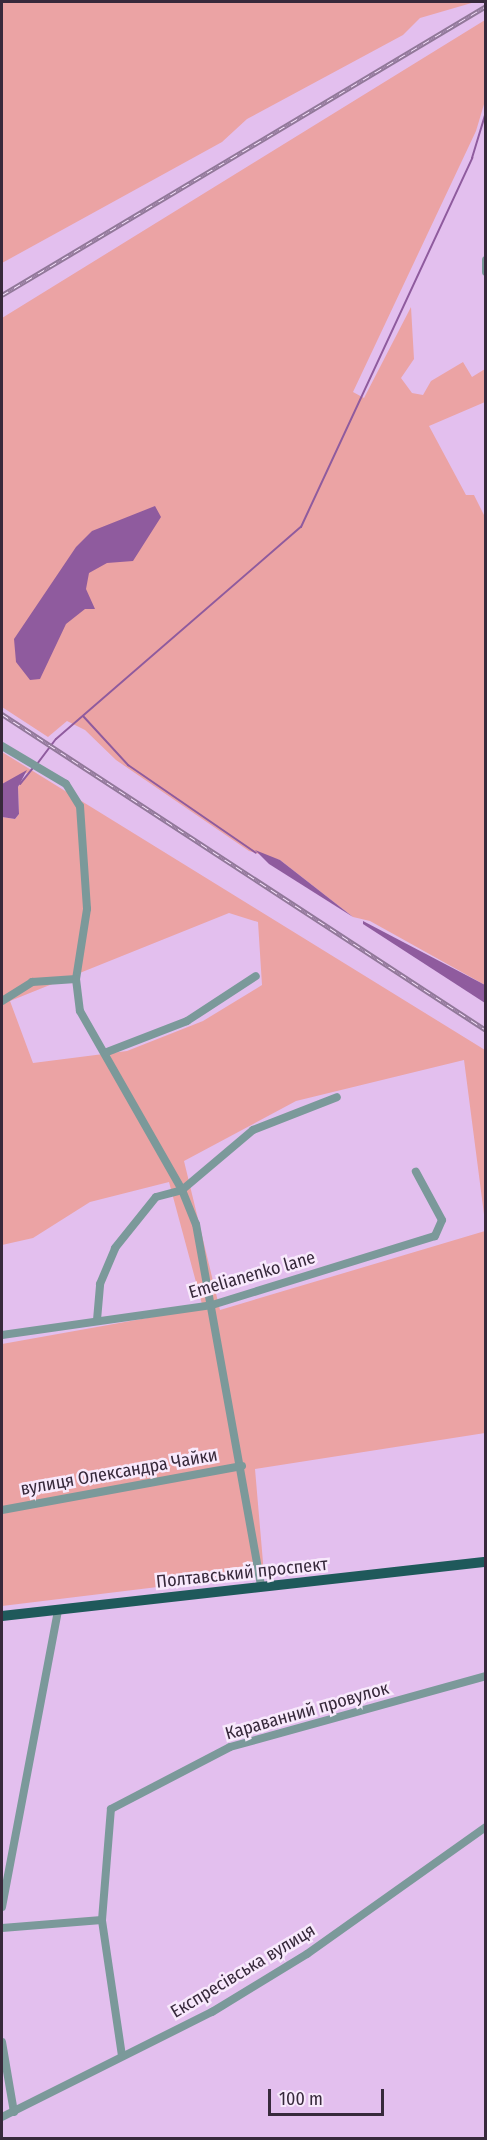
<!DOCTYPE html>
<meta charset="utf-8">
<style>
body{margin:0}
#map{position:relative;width:487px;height:2140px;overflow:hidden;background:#e3bfee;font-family:"Fira Sans Condensed",sans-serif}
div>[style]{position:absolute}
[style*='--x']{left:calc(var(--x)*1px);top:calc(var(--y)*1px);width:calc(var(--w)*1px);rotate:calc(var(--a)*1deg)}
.green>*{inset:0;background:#eba3a4}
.water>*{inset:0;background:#8f5b9e}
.stream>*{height:2px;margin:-1px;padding:0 1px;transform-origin:1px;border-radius:1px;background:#8f5b9e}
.minor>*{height:8px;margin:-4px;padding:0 4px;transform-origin:4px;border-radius:4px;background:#7b999a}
.highway>*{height:10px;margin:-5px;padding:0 5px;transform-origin:5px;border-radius:5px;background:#1f595b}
.rail>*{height:4.5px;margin-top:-2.25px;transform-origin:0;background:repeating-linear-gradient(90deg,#f8e9fc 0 7px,#917899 0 14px);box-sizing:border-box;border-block:2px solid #917899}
span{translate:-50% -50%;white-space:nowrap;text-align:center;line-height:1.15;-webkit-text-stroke:5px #f8e9fc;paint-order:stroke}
.street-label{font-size:18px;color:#37293b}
.frame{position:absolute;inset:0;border:3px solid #37293b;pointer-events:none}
.scale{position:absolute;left:268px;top:2089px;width:116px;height:27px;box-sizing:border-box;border:3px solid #37293b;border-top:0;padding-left:8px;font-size:18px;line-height:21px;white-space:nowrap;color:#37293b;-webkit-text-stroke:4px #f8e9fc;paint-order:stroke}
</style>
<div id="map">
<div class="green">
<i style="clip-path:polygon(2px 2px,475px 2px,420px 18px,403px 35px,247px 119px,222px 142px,2px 263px)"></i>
<i style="clip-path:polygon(485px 20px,485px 101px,476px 131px,353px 392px,364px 398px,411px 307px,414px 359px,401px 378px,412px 393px,423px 395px,431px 381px,463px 362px,472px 377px,485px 369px,485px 402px,429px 426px,466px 495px,474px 495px,485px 517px,485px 985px,370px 921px,353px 917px,280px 860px,249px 851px,116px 760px,85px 730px,67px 721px,48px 737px,2px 707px,2px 318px)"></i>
<i style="clip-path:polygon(evenodd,2px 752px,485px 1050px,485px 1222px,464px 1060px,296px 1101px,184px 1161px,220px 1310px,485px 1231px,485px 1433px,255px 1469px,264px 1574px,2px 1606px,2px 1344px,203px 1308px,169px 1182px,90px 1202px,33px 1238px,2px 1245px,2px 817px,15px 819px,19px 814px,18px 787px,29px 772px,2px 784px,2px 752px,229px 913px,258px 922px,262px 985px,203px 1021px,127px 1051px,33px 1063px,10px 1001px,229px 913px)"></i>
</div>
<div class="water">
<i style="clip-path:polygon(155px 506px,161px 517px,133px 561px,107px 563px,89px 573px,86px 589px,95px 609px,85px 609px,66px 624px,40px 679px,30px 680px,16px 662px,14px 639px,76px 547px,92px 531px)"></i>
<i style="clip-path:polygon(27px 770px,18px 787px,19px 814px,15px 819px,2px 817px,2px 784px)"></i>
<i style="clip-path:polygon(255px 850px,280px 860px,353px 917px,269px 864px)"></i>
<i style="clip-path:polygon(363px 921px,485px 985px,485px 1003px,363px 924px)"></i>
</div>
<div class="stream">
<i style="--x:83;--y:716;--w:67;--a:47.4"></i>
<i style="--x:128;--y:765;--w:155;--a:34.5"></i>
<i style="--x:37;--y:764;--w:31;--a:-53"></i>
<i style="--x:56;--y:739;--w:324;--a:-40.9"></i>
<i style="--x:301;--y:527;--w:407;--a:-65.1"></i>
<i style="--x:472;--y:158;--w:48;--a:-73.1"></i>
<i style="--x:20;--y:784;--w:21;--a:-51"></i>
</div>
<div class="minor">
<i style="--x:486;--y:260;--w:12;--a:90"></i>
<i style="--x:2;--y:746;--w:74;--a:30.7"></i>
<i style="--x:66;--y:784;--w:26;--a:58"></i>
<i style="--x:80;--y:806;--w:103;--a:86.1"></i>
<i style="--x:87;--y:909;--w:71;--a:98.9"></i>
<i style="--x:2;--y:1001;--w:36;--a:-32"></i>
<i style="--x:32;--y:982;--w:44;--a:-3.9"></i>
<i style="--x:76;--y:979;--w:32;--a:83"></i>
<i style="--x:80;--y:1011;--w:206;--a:60.3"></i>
<i style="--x:182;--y:1190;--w:37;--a:68"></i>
<i style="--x:196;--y:1224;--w:369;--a:79.8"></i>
<i style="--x:107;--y:1052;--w:86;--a:-21.2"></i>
<i style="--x:187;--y:1021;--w:82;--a:-33.1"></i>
<i style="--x:97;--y:1320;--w:36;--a:-85"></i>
<i style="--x:100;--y:1284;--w:39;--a:-67"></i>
<i style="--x:115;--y:1248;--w:65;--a:-51.2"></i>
<i style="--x:156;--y:1197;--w:27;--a:-15"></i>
<i style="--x:182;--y:1190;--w:93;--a:-40.2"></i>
<i style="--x:253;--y:1130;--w:90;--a:-21.4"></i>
<i style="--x:2;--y:1335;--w:212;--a:-8.1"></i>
<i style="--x:212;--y:1305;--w:233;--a:-17.2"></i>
<i style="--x:435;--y:1236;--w:17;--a:-66"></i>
<i style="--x:442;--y:1220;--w:55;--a:-118.4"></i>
<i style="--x:2;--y:1510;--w:244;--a:-10.4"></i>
<i style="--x:2;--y:1907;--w:302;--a:-79.3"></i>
<i style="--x:2;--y:1928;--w:100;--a:-4.6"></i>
<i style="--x:2;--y:2042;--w:71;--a:80.3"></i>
<i style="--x:122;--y:2056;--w:137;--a:-98.4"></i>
<i style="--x:102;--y:1920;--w:111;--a:-85.4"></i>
<i style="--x:111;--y:1809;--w:134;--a:-27.5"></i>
<i style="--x:230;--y:1747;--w:266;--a:-15.5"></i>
<i style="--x:2;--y:2117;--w:235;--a:-26.6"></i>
<i style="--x:212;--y:2012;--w:111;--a:-31.4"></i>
<i style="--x:307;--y:1954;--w:219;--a:-35.4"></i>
</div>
<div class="highway">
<i style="--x:2;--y:1616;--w:487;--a:-6.4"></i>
</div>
<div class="rail">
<i style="--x:2;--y:295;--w:564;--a:-30.84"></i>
<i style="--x:2;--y:714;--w:578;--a:33.14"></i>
</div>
<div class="street-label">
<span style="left:252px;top:1275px;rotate:-16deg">Emelianenko lane</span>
<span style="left:119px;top:1472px;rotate:-10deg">вулиця Олександра Чайки</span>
<span style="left:242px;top:1573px;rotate:-6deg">Полтавський проспект</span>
<span style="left:307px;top:1711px;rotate:-16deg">Караванний провулок</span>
<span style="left:243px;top:1971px;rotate:-31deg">Експресівська вулиця</span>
</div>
<div class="frame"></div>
<div class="scale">100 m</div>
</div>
